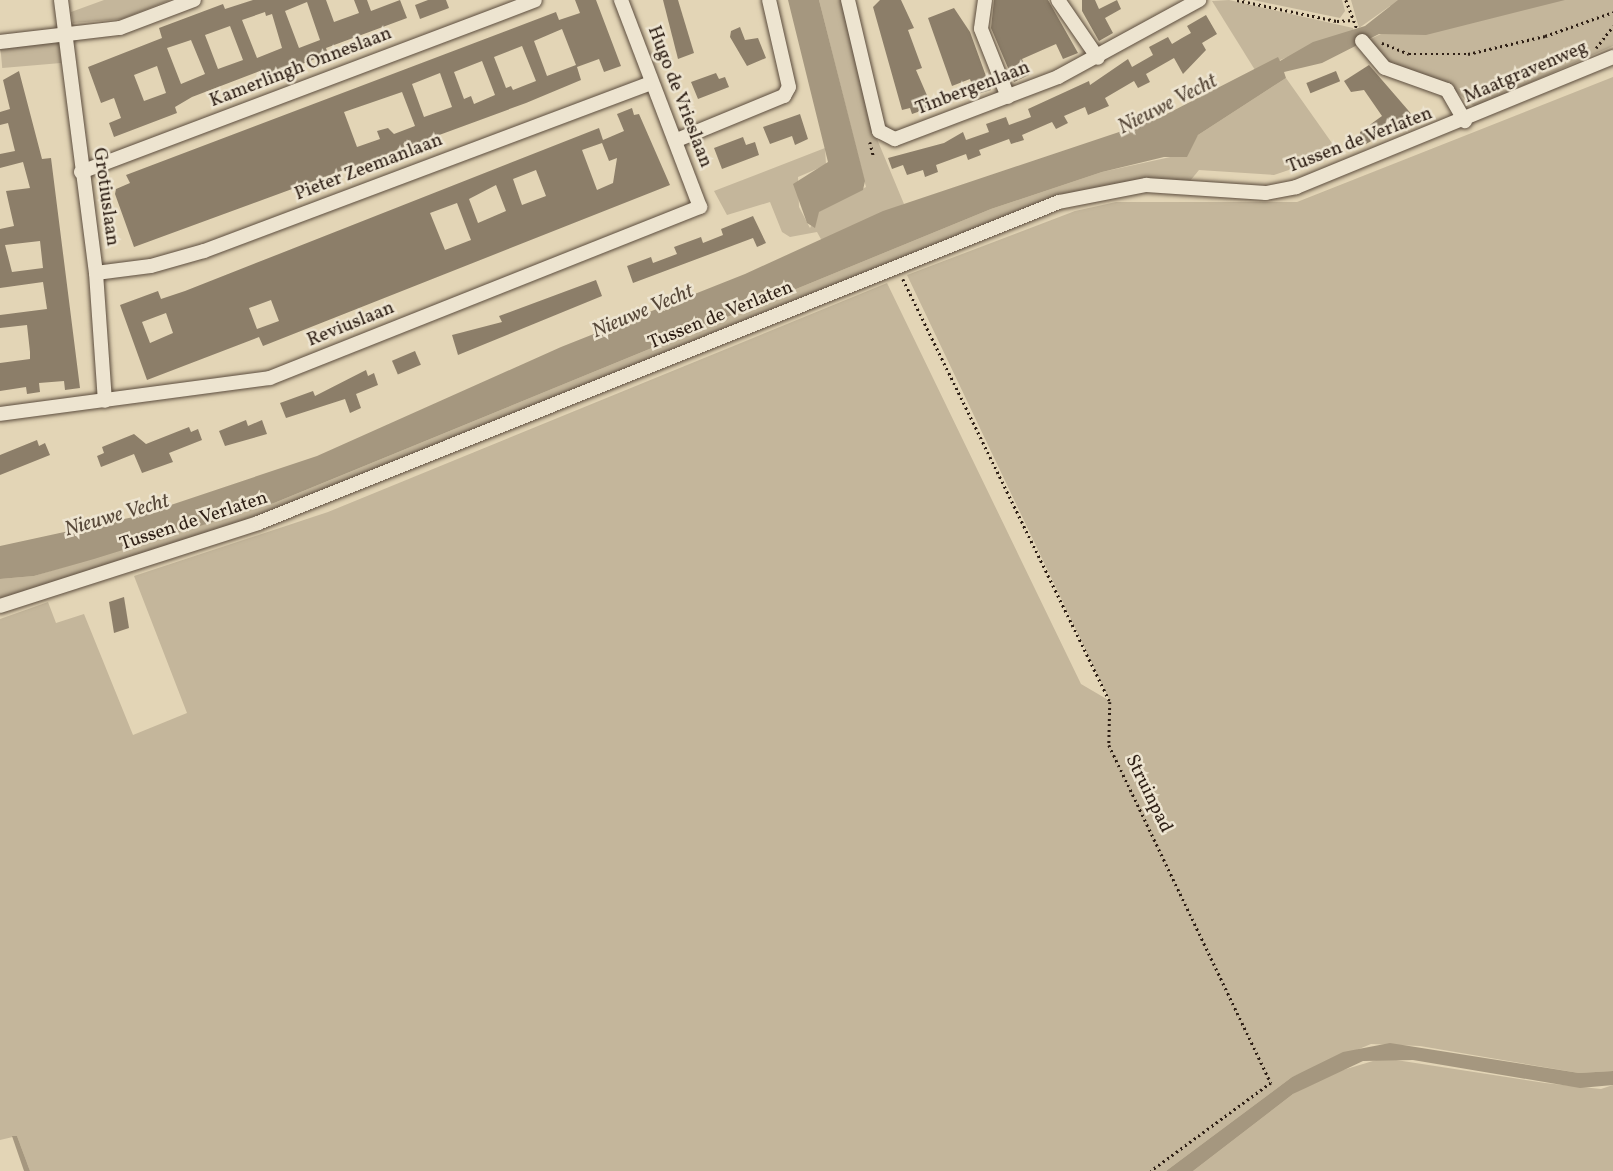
<!DOCTYPE html>
<style>
body{margin:0}
#map{position:relative;width:1613px;height:1171px;overflow:hidden;background:#e3d5b6;font-family:Vollkorn,serif}
div>[style]{position:absolute}
[style*='--x']{left:calc(var(--x)*1px);top:calc(var(--y)*1px);width:calc(var(--w)*1px);rotate:calc(var(--a)*1deg)}
.green>*{inset:0;background:#c4b69b;transform-origin:0 0}
.water>*{inset:0;background:#a5977f}
.building>*{inset:0;background:#8c7e69;transform-origin:0 0}
.path>*{height:2.5px;margin-top:-1.25px;transform-origin:0;background:repeating-linear-gradient(90deg,#2e1f15 0 2px,transparent 0 5.5px)}
.roads{filter:drop-shadow(0 0 2px #5b4c3d) drop-shadow(0 0 2px #5b4c3d)}
.minor>*{height:14px;margin:-7px;padding:0 7px;transform-origin:7px;border-radius:7px;background:#ede4d0}
span{translate:-50% -50%;white-space:nowrap;text-align:center;line-height:1.15;-webkit-text-stroke:5px #ede4d0;paint-order:stroke}
.street-label{font-size:19px;color:#2e1f15}
.water-label{font-size:21px;color:#58493a;font-style:italic}
</style>
<div id="map">
<div class="green">
<i style="clip-path:polygon(104px 0,170px 0,122px 19px,73px 23px,71px 12px)"></i>
<i style="clip-path:polygon(819px 0,841px 0,872px 127px,904px 204px,822px 241px,817px 232px,790px 237px,782px 232px,770px 202px,727px 215px,714px 191px,825px 148px,826px 165px,798px 177px,799px 207px,810px 228px,818px 212px,866px 187px)"></i>
<i style="clip-path:polygon(1229px 0,1353px 28px,1354px 31px,1255px 70px,1212px 1px)"></i>
<i style="clip-path:polygon(1253px 0,1342px 0,1345px 11px,1340px 18px)"></i>
<i style="clip-path:polygon(1351px 0,1613px 0,1613px 46px,1475px 107px,1450px 87px,1396px 68px,1381px 58px,1366px 41px,1381px 34px,1402px 34px,1390px 6px,1359px 28px)"></i>
<i style="left:59px;top:40px;width:23px;height:59px;rotate:85deg"></i>
<i style="clip-path:polygon(1613px 77px,1613px 1071px,1579px 1073px,1420px 1046px,1371px 1044px,1292px 1077px,1166px 1171px,30px 1171px,17px 1136px,0 1140px,0 619px,48px 602px,56px 623px,84px 614px,133px 735px,187px 713px,134px 576px,328px 512px,887px 283px,1081px 684px,1110px 701px,907px 275px,1075px 211px,1116px 202px,1297px 202px)"></i>
<i style="clip-path:polygon(1286px 78px,1339px 153px,1274px 175px,1199px 170px,1190px 181px,1135px 181px,1066px 195px,290px 506px,0 601px,0 579px,34px 576px,274px 503px,991px 209px,1102px 172px,1184px 154px,1198px 135px)"></i>
<i style="clip-path:polygon(1383px 1058px,1545px 1083px,1601px 1089px,1613px 1085px,1613px 1171px,1193px 1171px,1293px 1094px,1333px 1073px)"></i>
</div>
<div class="water">
<i style="clip-path:polygon(788px 0,819px 0,865px 181px,863px 190px,819px 212px,815px 228px,807px 223px,793px 184px,828px 162px)"></i>
<i style="clip-path:polygon(1398px 0,1565px 0,1426px 35px,1379px 34px,1322px 63px,1284px 72px,1286px 78px,1198px 135px,1187px 157px,1164px 157px,1102px 172px,991px 209px,274px 503px,94px 559px,34px 576px,0 579px,0 546px,138px 516px,317px 456px,561px 347px,745px 274px,883px 211px,1155px 120px,1278px 57px,1280px 61px,1313px 42px,1365px 26px)"></i>
<i style="clip-path:polygon(1390px 1043px,1579px 1073px,1613px 1071px,1613px 1085px,1580px 1088px,1413px 1060px,1363px 1061px,1293px 1094px,1193px 1171px,1166px 1171px,1292px 1077px,1343px 1052px)"></i>
<i style="clip-path:polygon(12px 1136px,17px 1136px,30px 1171px,24px 1171px)"></i>
</div>
<div class="building">
<i style="clip-path:polygon(evenodd,253px 0,326px 0,334px 22px,359px 13px,354px 0,367px 0,371px 11px,400px 0,407px 18px,326px 48px,328px 54px,263px 79px,260px 71px,192px 97px,175px 107px,177px 113px,114px 137px,109px 123px,121px 118px,114px 98px,101px 103px,88px 67px,162px 38px,159px 28px,223px 4px,225px 9px,253px 0,307px 2px,320px 40px,299px 48px,285px 11px,307px 2px,253px 0,265px 12px,266px 16px,272px 14px,282px 48px,257px 58px,242px 20px,265px 12px,253px 0,230px 26px,243px 60px,218px 69px,205px 35px,230px 26px,253px 0,191px 40px,205px 74px,181px 84px,167px 48px,191px 40px,253px 0,157px 66px,166px 93px,144px 101px,134px 75px,157px 66px)"></i>
<i style="clip-path:polygon(428px 0,446px 0,449px 8px,420px 19px,415px 5px)"></i>
<i style="clip-path:polygon(evenodd,575px 0,596px 0,621px 66px,604px 72px,599px 59px,577px 67px,581px 80px,526px 103px,134px 247px,115px 194px,116px 189px,130px 183px,126px 175px,556px 12px,559px 20px,580px 13px,575px 0,562px 29px,576px 65px,547px 76px,534px 41px,562px 29px,575px 0,522px 46px,536px 81px,513px 90px,511px 86px,506px 88px,494px 57px,522px 46px,575px 0,482px 61px,495px 95px,474px 104px,471px 96px,464px 99px,454px 72px,482px 61px,575px 0,440px 73px,452px 107px,424px 117px,412px 84px,440px 73px,575px 0,402px 92px,415px 126px,394px 134px,388px 128px,377px 131px,380px 139px,357px 147px,344px 112px,402px 92px)"></i>
<i style="clip-path:polygon(663px 0,678px 0,694px 53px,678px 59px)"></i>
<i style="clip-path:polygon(880px 0,901px 0,914px 28px,908px 30px,922px 68px,916px 70px,932px 107px,912px 114px,910px 108px,902px 110px,873px 7px)"></i>
<i style="clip-path:polygon(994px 0,1048px 0,1078px 53px,1063px 59px,1056px 44px,1022px 59px,1029px 75px,1014px 82px,991px 28px)"></i>
<i style="clip-path:polygon(1082px 0,1095px 0,1099px 9px,1117px 0,1121px 9px,1105px 18px,1113px 33px,1099px 41px,1082px 11px)"></i>
<i style="clip-path:polygon(954px 8px,970px 32px,991px 90px,975px 95px,970px 79px,952px 86px,928px 18px)"></i>
<i style="clip-path:polygon(1206px 15px,1217px 34px,1202px 43px,1206px 50px,1183px 74px,1174px 58px,1146px 74px,1150px 82px,1138px 88px,1134px 81px,1105px 98px,1109px 106px,1088px 115px,1085px 107px,1064px 116px,1068px 123px,1056px 129px,1052px 122px,1022px 135px,1024px 140px,1011px 144px,1009px 139px,979px 150px,981px 155px,968px 160px,966px 154px,936px 165px,938px 172px,925px 177px,923px 170px,907px 175px,903px 165px,892px 169px,888px 158px,944px 143px,963px 132px,966px 140px,989px 132px,986px 124px,1006px 117px,1009px 125px,1031px 117px,1028px 109px,1089px 81px,1090px 85px,1128px 59px,1132px 67px,1153px 55px,1149px 47px,1168px 37px,1172px 44px,1182px 38px,1191px 33px,1187px 26px)"></i>
<i style="clip-path:polygon(740px 27px,745px 40px,758px 38px,766px 58px,747px 66px,730px 37px,731px 31px)"></i>
<i style="clip-path:polygon(1369px 65px,1414px 117px,1366px 144px,1360px 140px,1360px 132px,1382px 116px,1364px 90px,1351px 92px,1344px 81px)"></i>
<i style="clip-path:polygon(evenodd,19px 71px,42px 159px,51px 158px,80px 388px,65px 390px,64px 381px,39px 383px,40px 392px,27px 394px,26px 387px,0 391px,0 363px,30px 359px,30px 352px,27px 325px,0 328px,0 315px,47px 309px,43px 282px,0 288px,0 229px,14px 226px,6px 191px,30px 188px,23px 162px,0 168px,0 154px,15px 151px,8px 123px,0 125px,0 112px,10px 109px,3px 80px,19px 71px,40px 241px,43px 268px,12px 272px,5px 245px,40px 241px)"></i>
<i style="left:1336px;top:71px;width:11px;height:32px;rotate:68deg"></i>
<i style="clip-path:polygon(716px 73px,719px 79px,725px 77px,729px 87px,698px 99px,691px 82px)"></i>
<i style="clip-path:polygon(evenodd,632px 108px,634px 115px,639px 114px,670px 185px,263px 346px,259px 337px,147px 380px,120px 305px,158px 291px,161px 299px,185px 291px,599px 128px,603px 140px,624px 131px,617px 114px,632px 108px,602px 143px,609px 161px,617px 158px,613px 183px,597px 190px,582px 150px,602px 143px,632px 108px,536px 170px,546px 196px,522px 205px,513px 179px,536px 170px,632px 108px,496px 185px,506px 211px,478px 223px,469px 199px,496px 185px,632px 108px,457px 203px,471px 240px,445px 250px,430px 213px,457px 203px,632px 108px,271px 300px,279px 321px,257px 329px,249px 308px,271px 300px,632px 108px,166px 313px,173px 333px,150px 343px,142px 322px,166px 313px)"></i>
<i style="clip-path:polygon(800px 114px,808px 139px,795px 145px,792px 136px,770px 144px,763px 127px)"></i>
<i style="clip-path:polygon(743px 137px,746px 145px,755px 142px,759px 155px,722px 169px,714px 148px)"></i>
<i style="clip-path:polygon(753px 216px,766px 243px,757px 247px,753px 238px,633px 283px,627px 266px,651px 257px,653px 263px,677px 254px,674px 247px,701px 237px,703px 243px,723px 235px,721px 229px)"></i>
<i style="clip-path:polygon(596px 280px,602px 296px,458px 355px,452px 335px,502px 322px,499px 316px)"></i>
<i style="left:415px;top:351px;width:15px;height:25px;rotate:67deg"></i>
<i style="clip-path:polygon(366px 370px,368px 376px,374px 373px,378px 385px,356px 394px,361px 408px,350px 413px,345px 399px,286px 418px,280px 403px,313px 391px,315px 396px)"></i>
<i style="clip-path:polygon(246px 420px,248px 426px,262px 420px,267px 434px,225px 446px,219px 431px)"></i>
<i style="clip-path:polygon(189px 427px,191px 432px,198px 429px,202px 440px,169px 453px,173px 462px,142px 473px,134px 454px,101px 467px,97px 456px,104px 453px,102px 447px,134px 434px,146px 444px)"></i>
<i style="clip-path:polygon(37px 440px,39px 446px,45px 443px,50px 455px,0 475px,0 455px)"></i>
<i style="clip-path:polygon(124px 597px,129px 628px,114px 633px,109px 602px)"></i>
</div>
<div class="path">
<i style="--x:1237;--y:0;--w:102;--a:11.9"></i>
<i style="--x:1337;--y:21;--w:16;--a:-4"></i>
<i style="--x:1346;--y:0;--w:31;--a:69"></i>
<i style="--x:1382;--y:43;--w:29;--a:22"></i>
<i style="--x:1409;--y:54;--w:59;--a:0"></i>
<i style="--x:1468;--y:54;--w:79;--a:-13.2"></i>
<i style="--x:1545;--y:36;--w:72;--a:-19.4"></i>
<i style="--x:1596;--y:48;--w:28;--a:-52"></i>
<i style="--x:870;--y:142;--w:16;--a:76"></i>
<i style="--x:903;--y:279;--w:471;--a:63.9"></i>
<i style="--x:1110;--y:702;--w:43;--a:91.3"></i>
<i style="--x:1109;--y:745;--w:375;--a:64.4"></i>
<i style="--x:1271;--y:1083;--w:149;--a:143.7"></i>
</div>
<div class="roads">
<div class="minor">
<i style="--x:61;--y:0;--w:275;--a:82.7"></i>
<i style="--x:96;--y:273;--w:128;--a:86"></i>
<i style="--x:848;--y:0;--w:135;--a:76.7"></i>
<i style="--x:879;--y:131;--w:18;--a:27"></i>
<i style="--x:895;--y:139;--w:174;--a:-20.8"></i>
<i style="--x:1058;--y:77;--w:161;--a:-28.6"></i>
<i style="--x:985;--y:0;--w:29;--a:98"></i>
<i style="--x:981;--y:29;--w:73;--a:68.3"></i>
<i style="--x:1058;--y:0;--w:70;--a:55.4"></i>
<i style="--x:1362;--y:41;--w:35;--a:50"></i>
<i style="--x:1385;--y:68;--w:66;--a:19.5"></i>
<i style="--x:1447;--y:90;--w:36;--a:60"></i>
<i style="--x:0;--y:42;--w:121;--a:-6.7"></i>
<i style="--x:120;--y:28;--w:79;--a:-20.7"></i>
<i style="--x:677;--y:140;--w:116;--a:-22.4"></i>
<i style="--x:784;--y:96;--w:10;--a:-61"></i>
<i style="--x:789;--y:87;--w:89;--a:-102.9"></i>
<i style="--x:81;--y:172;--w:485;--a:-20.7"></i>
<i style="--x:96;--y:273;--w:55;--a:-7.3"></i>
<i style="--x:151;--y:266;--w:55;--a:-15.8"></i>
<i style="--x:204;--y:251;--w:478;--a:-20.6"></i>
<i style="--x:0;--y:414;--w:272;--a:-7.6"></i>
<i style="--x:270;--y:378;--w:463;--a:-21.7"></i>
<i style="--x:700;--y:207;--w:222;--a:-110.9"></i>
<i style="--x:0;--y:606;--w:271;--a:-17.8"></i>
<i style="--x:258;--y:523;--w:863;--a:-21.84"></i>
<i style="--x:1059;--y:202;--w:89;--a:-11.1"></i>
<i style="--x:1146;--y:185;--w:120;--a:3.8"></i>
<i style="--x:1266;--y:193;--w:31;--a:-11"></i>
<i style="--x:1296;--y:187;--w:343;--a:-22.3"></i>
</div>
</div>
<div class="street-label">
<span style="left:301px;top:68px;rotate:-21deg">Kamerlingh Onneslaan</span>
<span style="left:1526px;top:73px;rotate:-23deg">Maatgravenweg</span>
<span style="left:973px;top:89px;rotate:-21deg">Tinbergenlaan</span>
<span style="left:679px;top:97px;rotate:69deg">Hugo de Vrieslaan</span>
<span style="left:1360px;top:141px;rotate:-21deg">Tussen de Verlaten</span>
<span style="left:369px;top:168px;rotate:-21deg">Pieter Zeemanlaan</span>
<span style="left:105px;top:197px;rotate:82deg">Grotiuslaan</span>
<span style="left:721px;top:316px;rotate:-22deg">Tussen de Verlaten</span>
<span style="left:351px;top:325px;rotate:-22deg">Reviuslaan</span>
<span style="left:194px;top:522px;rotate:-18deg">Tussen de Verlaten</span>
<span style="left:1148px;top:794px;rotate:64deg">Struinpad</span>
</div>
<div class="water-label">
<span style="left:1168px;top:105px;rotate:-27deg">Nieuwe Vecht</span>
<span style="left:643px;top:312px;rotate:-23deg">Nieuwe Vecht</span>
<span style="left:117px;top:516px;rotate:-16deg">Nieuwe Vecht</span>
</div>
</div>
